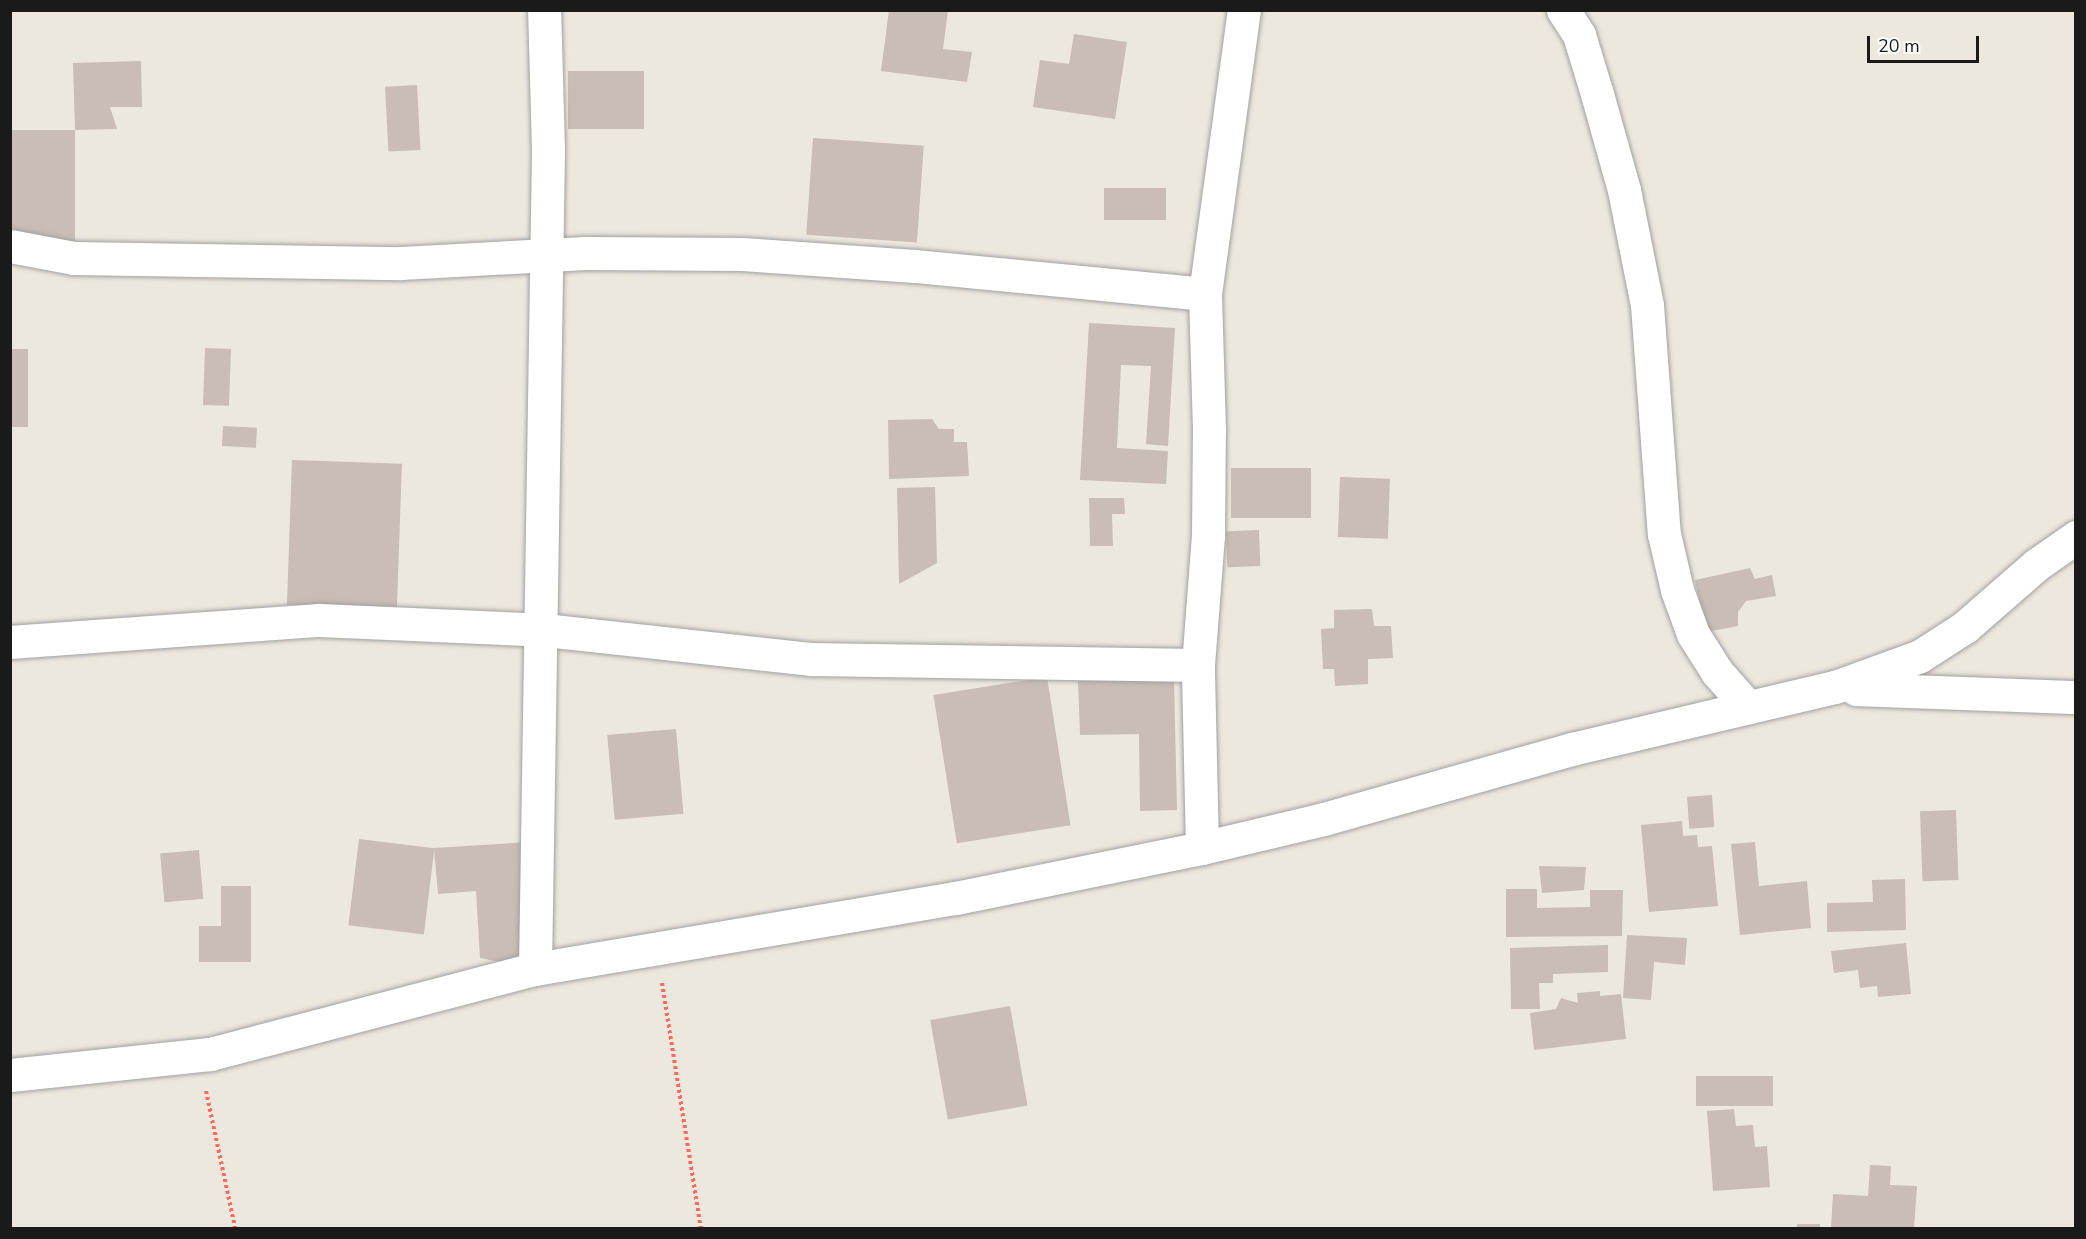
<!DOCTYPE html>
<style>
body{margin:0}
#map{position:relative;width:2086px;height:1239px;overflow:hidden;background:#ede8de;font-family:"Nunito Sans",sans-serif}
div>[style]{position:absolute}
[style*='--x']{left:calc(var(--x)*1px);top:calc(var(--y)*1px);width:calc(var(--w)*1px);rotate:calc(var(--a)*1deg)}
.building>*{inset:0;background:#c9bdb5;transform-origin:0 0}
.path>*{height:4px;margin-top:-2px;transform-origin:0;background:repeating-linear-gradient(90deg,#ff685e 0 3px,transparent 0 6px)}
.roads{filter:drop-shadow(0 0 2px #a1a1a1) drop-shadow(0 0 2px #a1a1a1)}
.minor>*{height:33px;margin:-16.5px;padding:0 16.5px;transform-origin:16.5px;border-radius:16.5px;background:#fff}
span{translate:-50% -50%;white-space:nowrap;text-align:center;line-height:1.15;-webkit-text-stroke:5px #fff;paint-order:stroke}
.frame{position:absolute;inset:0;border:12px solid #1a1a1a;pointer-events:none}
.scale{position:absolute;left:1867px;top:36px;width:112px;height:27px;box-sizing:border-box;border:3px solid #1a1a1a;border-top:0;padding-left:8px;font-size:18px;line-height:21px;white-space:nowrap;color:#1a1a1a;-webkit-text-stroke:4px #fff;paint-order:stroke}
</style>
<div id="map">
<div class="building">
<i style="clip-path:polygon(889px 10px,948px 11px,943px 49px,972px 52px,967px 82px,881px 71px)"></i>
<i style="clip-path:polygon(1074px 34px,1127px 42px,1115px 119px,1033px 107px,1040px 60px,1069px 64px)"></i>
<i style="clip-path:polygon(141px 61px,142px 107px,110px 107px,117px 129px,75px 130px,73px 63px)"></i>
<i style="left:644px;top:71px;width:58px;height:76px;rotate:90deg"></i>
<i style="left:417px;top:85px;width:65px;height:32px;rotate:87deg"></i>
<i style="left:75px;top:130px;width:115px;height:65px;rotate:90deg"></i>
<i style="left:813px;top:138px;width:111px;height:97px;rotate:4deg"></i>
<i style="left:1104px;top:188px;width:62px;height:32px"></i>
<i style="clip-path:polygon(1089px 323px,1175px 328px,1168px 446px,1146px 444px,1151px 366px,1121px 365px,1117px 448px,1168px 451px,1166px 484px,1080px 480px)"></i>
<i style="left:205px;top:348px;width:26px;height:57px;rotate:2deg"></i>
<i style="left:28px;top:349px;width:78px;height:18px;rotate:90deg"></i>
<i style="clip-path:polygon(932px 419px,939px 429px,954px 429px,954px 442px,967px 442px,969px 476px,889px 479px,888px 420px)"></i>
<i style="left:223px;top:426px;width:34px;height:20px;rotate:3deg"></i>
<i style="left:292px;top:460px;width:110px;height:145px;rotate:2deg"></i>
<i style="left:1231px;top:468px;width:80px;height:50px"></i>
<i style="left:1340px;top:477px;width:50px;height:60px;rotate:2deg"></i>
<i style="clip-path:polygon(935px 487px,937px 563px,899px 584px,897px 488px)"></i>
<i style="clip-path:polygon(1089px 498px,1124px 498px,1125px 514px,1112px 514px,1113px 546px,1090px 546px)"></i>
<i style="left:1259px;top:530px;width:36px;height:33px;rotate:88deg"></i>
<i style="clip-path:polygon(1750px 568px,1755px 579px,1772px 575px,1776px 596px,1746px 601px,1738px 612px,1738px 626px,1706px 632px,1695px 580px)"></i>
<i style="clip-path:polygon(1372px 609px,1374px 626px,1391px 626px,1393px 658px,1368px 659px,1368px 684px,1335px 686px,1334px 669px,1323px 669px,1321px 629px,1334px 628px,1334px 610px)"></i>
<i style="left:1047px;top:677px;width:150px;height:115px;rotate:81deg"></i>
<i style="clip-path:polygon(1174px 679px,1177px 810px,1140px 811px,1139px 734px,1080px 735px,1078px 681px)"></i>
<i style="left:676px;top:729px;width:85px;height:69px;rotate:85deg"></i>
<i style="left:1712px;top:795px;width:32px;height:25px;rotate:86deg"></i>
<i style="left:1956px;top:810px;width:70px;height:36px;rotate:88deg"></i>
<i style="clip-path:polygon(1682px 821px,1683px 836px,1697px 835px,1698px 847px,1712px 846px,1718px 906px,1649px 912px,1641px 825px)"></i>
<i style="left:359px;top:839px;width:76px;height:87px;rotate:7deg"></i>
<i style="clip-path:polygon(528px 842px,535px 969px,480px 958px,476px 891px,438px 894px,434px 848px)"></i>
<i style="clip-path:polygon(1755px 842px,1759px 886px,1807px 881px,1811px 928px,1740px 935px,1731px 844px)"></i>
<i style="left:199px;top:850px;width:49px;height:39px;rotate:85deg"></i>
<i style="clip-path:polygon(1539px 866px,1586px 867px,1584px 890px,1542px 893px)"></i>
<i style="clip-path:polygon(1905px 879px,1906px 930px,1827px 932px,1827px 903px,1873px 902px,1872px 880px)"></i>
<i style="clip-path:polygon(221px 886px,251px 886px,251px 962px,199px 962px,199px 926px,221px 926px)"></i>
<i style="clip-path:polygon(1506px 889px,1537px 889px,1537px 908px,1590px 907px,1590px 890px,1623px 890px,1622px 936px,1506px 937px)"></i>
<i style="clip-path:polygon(1627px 935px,1687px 938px,1685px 965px,1654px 962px,1651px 1000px,1623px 998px)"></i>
<i style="clip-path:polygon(1906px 943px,1911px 994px,1878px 997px,1877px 986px,1860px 988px,1858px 970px,1834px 973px,1831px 951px)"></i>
<i style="clip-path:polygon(1608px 945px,1608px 972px,1553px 974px,1553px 983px,1539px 983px,1540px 1009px,1511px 1009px,1510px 948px)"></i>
<i style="clip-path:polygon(1600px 991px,1600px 996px,1621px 994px,1626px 1039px,1534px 1050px,1530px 1013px,1556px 1009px,1561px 998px,1578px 1003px,1577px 993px)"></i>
<i style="left:1010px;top:1006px;width:101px;height:81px;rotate:80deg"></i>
<i style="left:1773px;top:1076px;width:30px;height:77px;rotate:90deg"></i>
<i style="clip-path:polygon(1734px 1109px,1736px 1126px,1753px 1125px,1755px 1147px,1767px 1146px,1770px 1187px,1713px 1191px,1707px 1111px)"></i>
<i style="clip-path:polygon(1870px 1165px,1891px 1166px,1890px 1185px,1917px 1186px,1914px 1228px,1831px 1228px,1833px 1194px,1868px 1196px)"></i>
<i style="left:1797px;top:1224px;width:23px;height:4px"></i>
</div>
<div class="path">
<i style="--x:662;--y:983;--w:248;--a:81"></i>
<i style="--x:206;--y:1091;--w:140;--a:78"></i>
</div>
<div class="roads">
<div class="minor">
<i style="--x:1563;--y:10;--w:30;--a:57"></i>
<i style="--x:1579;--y:35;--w:62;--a:73"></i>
<i style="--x:1597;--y:94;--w:100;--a:74.3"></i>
<i style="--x:1624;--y:190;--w:117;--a:78.7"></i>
<i style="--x:1647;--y:305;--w:230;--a:85.8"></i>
<i style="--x:1664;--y:534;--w:57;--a:76.9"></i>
<i style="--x:1677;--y:590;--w:47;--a:70"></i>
<i style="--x:1693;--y:634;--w:45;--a:57.7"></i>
<i style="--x:1717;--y:672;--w:47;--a:48.5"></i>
<i style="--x:10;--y:246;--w:65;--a:10.6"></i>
<i style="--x:74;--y:258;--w:327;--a:0.9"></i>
<i style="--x:401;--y:263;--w:184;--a:-3.1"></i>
<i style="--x:585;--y:253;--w:157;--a:0.4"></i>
<i style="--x:742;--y:254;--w:173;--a:4"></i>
<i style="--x:915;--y:266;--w:291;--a:5.5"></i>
<i style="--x:10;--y:642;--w:310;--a:-4.1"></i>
<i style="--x:319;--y:620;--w:225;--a:2.5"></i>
<i style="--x:544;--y:630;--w:269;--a:6.2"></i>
<i style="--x:811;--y:659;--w:387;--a:0.9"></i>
<i style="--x:1856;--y:689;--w:220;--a:2.1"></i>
<i style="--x:1202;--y:848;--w:183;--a:-91.3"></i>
<i style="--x:1198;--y:665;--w:129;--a:-85.6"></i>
<i style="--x:1208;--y:536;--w:106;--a:-89.5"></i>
<i style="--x:1209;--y:430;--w:136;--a:-91.7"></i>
<i style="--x:1205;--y:294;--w:287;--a:-82.2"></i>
<i style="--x:535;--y:969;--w:819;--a:-89.09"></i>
<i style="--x:548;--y:150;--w:140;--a:-91.6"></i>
<i style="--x:10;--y:1075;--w:201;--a:-6"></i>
<i style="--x:210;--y:1054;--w:336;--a:-14.7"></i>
<i style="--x:535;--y:969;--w:427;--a:-9.6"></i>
<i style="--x:956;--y:898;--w:251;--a:-11.5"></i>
<i style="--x:1202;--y:848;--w:125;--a:-13.4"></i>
<i style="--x:1324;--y:819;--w:258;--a:-15.8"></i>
<i style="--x:1572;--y:749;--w:270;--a:-13.3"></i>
<i style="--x:1835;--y:687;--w:90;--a:-20"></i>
<i style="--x:1920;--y:656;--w:54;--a:-32.8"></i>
<i style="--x:1965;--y:627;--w:94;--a:-41.1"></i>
<i style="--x:2036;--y:565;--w:49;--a:-35"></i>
</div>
</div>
<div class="frame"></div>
<div class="scale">20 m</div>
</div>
